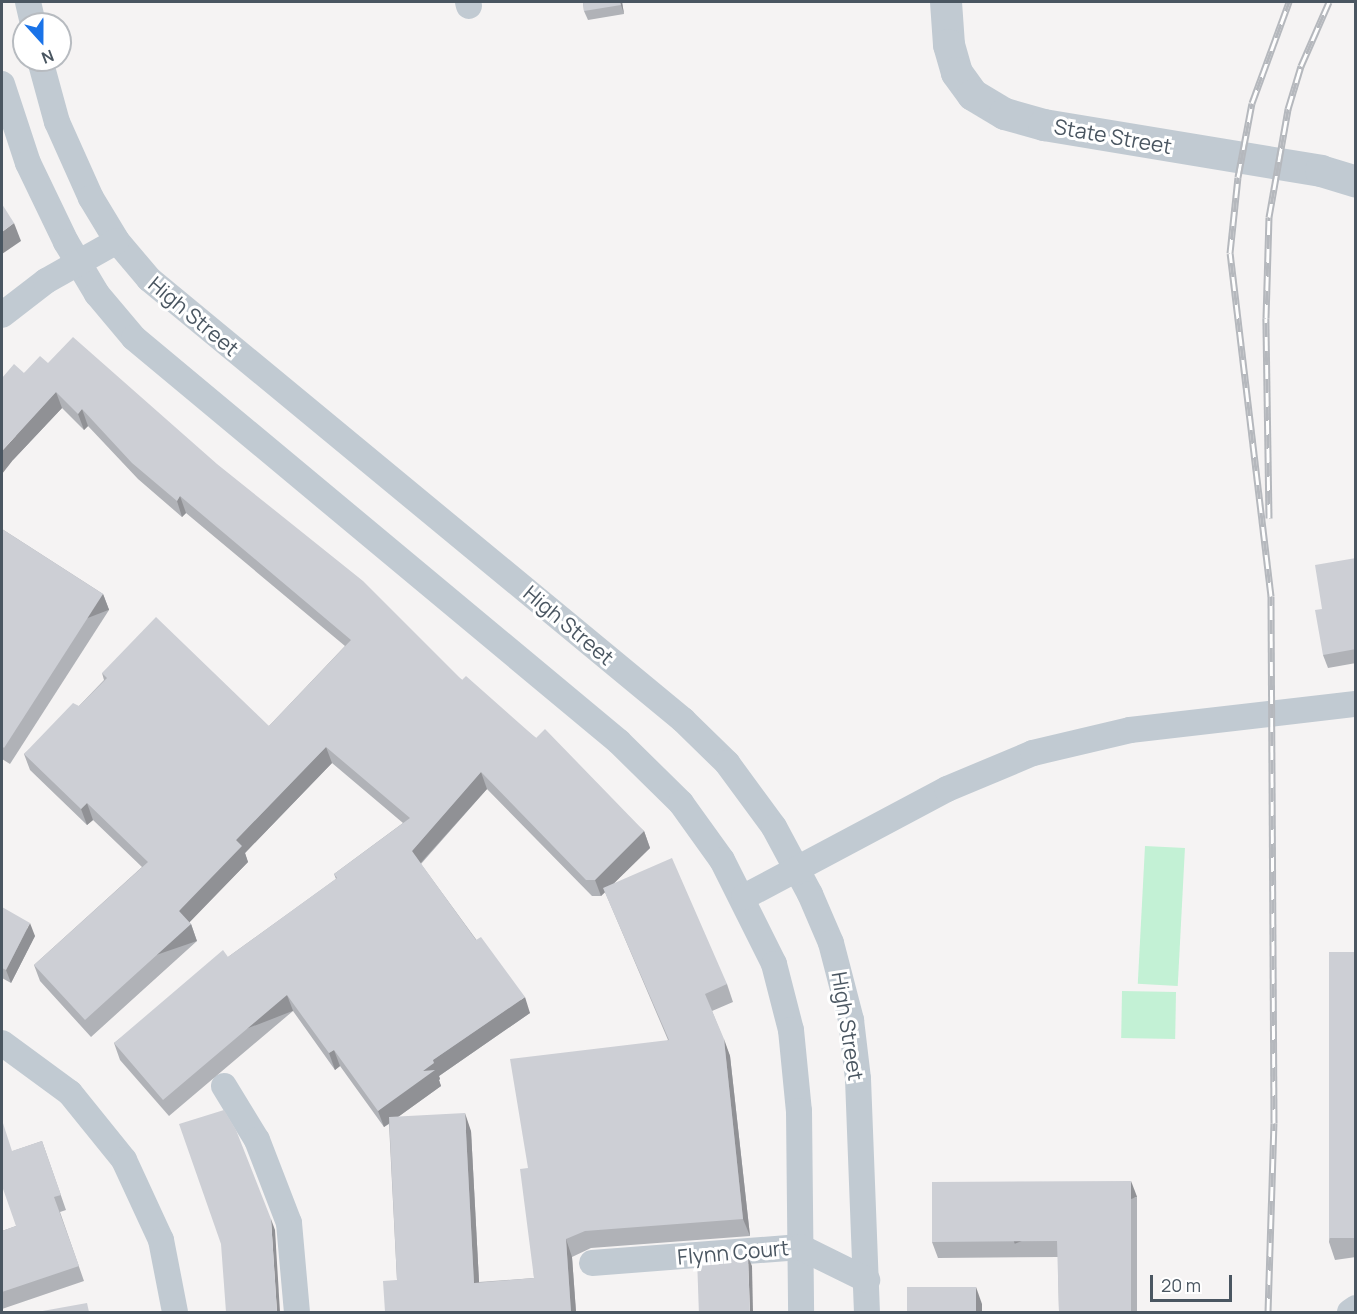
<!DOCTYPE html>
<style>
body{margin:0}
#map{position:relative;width:1357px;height:1314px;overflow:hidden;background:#f5f3f3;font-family:Manrope,sans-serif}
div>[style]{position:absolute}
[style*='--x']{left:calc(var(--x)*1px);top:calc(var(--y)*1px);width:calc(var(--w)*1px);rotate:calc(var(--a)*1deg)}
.green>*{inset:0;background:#c3f1d5;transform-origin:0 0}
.minor>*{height:26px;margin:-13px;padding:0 13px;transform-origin:13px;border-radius:13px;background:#c1cad2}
.tertiary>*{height:32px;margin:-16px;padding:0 16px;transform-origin:16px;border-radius:16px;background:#c1cad2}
.rail>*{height:7px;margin-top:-3.5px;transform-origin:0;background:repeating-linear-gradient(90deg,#fff 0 14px,#b5b8bd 0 28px);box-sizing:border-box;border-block:2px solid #b5b8bd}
.wall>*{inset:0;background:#b0b2b7}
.shaded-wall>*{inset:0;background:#909195;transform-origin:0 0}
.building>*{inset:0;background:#cdcfd5;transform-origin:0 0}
span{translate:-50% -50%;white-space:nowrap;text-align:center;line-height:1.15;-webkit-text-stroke:6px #fff;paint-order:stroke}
.street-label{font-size:21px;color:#4a5661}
.frame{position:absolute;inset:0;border:3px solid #4a5661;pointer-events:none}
.north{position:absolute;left:12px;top:12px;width:60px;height:60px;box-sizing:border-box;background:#fff;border:2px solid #b7bbc0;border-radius:50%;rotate:159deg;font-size:16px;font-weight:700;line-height:24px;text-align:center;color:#4a5661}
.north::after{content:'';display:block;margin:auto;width:21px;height:27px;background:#1a73e8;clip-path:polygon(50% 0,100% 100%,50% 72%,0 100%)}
.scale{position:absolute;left:1150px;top:1275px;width:82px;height:27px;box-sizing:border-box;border:3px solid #4a5661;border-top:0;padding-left:8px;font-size:18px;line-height:21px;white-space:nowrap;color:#4a5661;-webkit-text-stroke:4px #fff;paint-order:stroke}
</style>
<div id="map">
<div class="green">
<i style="left:1145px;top:846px;width:40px;height:138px;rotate:3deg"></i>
<i style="left:1122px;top:991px;width:54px;height:47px;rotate:1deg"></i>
</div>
<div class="minor">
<i style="--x:28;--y:2;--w:23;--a:77"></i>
<i style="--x:468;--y:2;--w:4;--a:76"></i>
<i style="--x:40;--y:60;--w:64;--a:74.7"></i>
<i style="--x:57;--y:122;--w:83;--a:65.9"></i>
<i style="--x:91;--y:198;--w:50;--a:58.8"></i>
<i style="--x:117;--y:241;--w:50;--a:49.9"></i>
<i style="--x:149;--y:279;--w:693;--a:39.55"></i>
<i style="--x:683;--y:720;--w:62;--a:44.3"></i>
<i style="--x:727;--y:763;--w:79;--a:53.7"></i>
<i style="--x:774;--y:827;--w:76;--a:61.8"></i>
<i style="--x:810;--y:894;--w:53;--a:66.8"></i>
<i style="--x:831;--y:943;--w:80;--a:75.4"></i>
<i style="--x:851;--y:1020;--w:59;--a:83.2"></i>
<i style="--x:858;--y:1079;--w:233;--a:87.8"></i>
<i style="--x:2;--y:84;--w:83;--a:71.8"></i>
<i style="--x:28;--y:163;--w:88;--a:64.3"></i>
<i style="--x:66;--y:242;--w:61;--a:59.2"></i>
<i style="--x:97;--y:294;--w:57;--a:49.9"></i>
<i style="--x:134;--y:338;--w:631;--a:39.79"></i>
<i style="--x:619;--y:742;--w:87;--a:44.5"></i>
<i style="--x:681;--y:803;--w:70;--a:54.3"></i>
<i style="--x:722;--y:860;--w:116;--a:63.4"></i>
<i style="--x:774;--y:964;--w:68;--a:75.6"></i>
<i style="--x:791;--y:1030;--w:81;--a:84.4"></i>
<i style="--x:799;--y:1111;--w:201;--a:89.4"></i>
<i style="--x:2;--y:315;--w:56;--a:-37.7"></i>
<i style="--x:46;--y:281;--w:81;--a:-29.4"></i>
<i style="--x:744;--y:897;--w:230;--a:-28"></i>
<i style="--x:947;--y:789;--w:93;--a:-22.7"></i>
<i style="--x:1033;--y:753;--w:100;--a:-13.3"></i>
<i style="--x:1130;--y:730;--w:227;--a:-6.6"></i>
<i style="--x:2;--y:1043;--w:84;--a:36.3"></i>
<i style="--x:70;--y:1093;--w:86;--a:51.1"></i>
<i style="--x:124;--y:1160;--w:88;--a:65.2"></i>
<i style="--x:161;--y:1240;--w:73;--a:79"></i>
<i style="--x:224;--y:1086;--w:63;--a:58.6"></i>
<i style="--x:257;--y:1140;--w:89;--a:68.9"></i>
<i style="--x:289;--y:1223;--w:89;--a:84.9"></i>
<i style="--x:592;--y:1263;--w:209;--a:-4.4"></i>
<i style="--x:800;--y:1247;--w:75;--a:26.2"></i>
<i style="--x:1350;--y:1312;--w:7;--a:-34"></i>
</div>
<div class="tertiary">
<i style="--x:946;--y:2;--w:43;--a:86"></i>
<i style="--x:949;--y:45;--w:29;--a:74"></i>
<i style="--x:957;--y:73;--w:27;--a:54"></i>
<i style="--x:973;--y:95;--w:37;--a:31"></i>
<i style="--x:1005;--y:114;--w:41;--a:15.8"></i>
<i style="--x:1044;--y:125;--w:281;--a:9.4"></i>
<i style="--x:1321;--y:171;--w:37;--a:17"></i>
</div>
<div class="rail">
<i style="--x:1269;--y:518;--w:200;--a:-90.9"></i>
<i style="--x:1266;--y:318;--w:101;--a:-88.3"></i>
<i style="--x:1269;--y:217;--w:110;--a:-80"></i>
<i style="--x:1288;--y:109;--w:45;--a:-73.2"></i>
<i style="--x:1301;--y:66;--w:70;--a:-66.4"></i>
<i style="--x:1268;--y:1312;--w:189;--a:-88.2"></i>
<i style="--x:1274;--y:1123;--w:527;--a:-90.33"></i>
<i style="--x:1271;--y:596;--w:345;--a:-96.8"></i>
<i style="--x:1230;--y:253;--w:76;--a:-84"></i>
<i style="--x:1238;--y:177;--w:75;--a:-79.3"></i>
<i style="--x:1252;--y:103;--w:108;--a:-69.9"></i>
</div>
<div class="wall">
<i style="clip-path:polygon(583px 2px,622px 2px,624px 14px,588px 20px,584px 11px)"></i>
<i style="clip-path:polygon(evenodd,48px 363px,462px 680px,536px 738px,644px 831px,650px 848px,614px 883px,727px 984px,733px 1002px,712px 1011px,730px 1056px,750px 1236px,591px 1248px,572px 1257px,576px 1312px,397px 1280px,389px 1124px,384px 1127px,340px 1066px,335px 1070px,293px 1011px,169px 1116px,120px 1060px,114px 1043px,228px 957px,336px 879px,334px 874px,403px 823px,332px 763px,245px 853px,248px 862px,189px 922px,191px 924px,197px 941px,91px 1037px,40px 981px,34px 965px,142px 867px,93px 820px,87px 825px,30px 770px,24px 754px,79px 706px,104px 680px,102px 673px,269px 726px,345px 646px,186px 513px,182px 517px,138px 479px,88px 426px,84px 430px,62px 408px,13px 460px,24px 373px,48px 363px,487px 789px,592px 896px,601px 896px,605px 892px,668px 1040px,528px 1168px,534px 1278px,479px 1282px,471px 1131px,398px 1117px,441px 1086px,439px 1080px,440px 1079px,439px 1076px,530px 1013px,421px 864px,487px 789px)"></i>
<i style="clip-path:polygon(2px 529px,103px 594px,109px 610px,10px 764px,2px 759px)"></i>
<i style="clip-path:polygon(1356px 558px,1356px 663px,1328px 668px,1323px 655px,1322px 609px)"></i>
<i style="clip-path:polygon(2px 907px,35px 936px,11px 983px,2px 978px)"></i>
<i style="clip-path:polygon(1356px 952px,1356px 1257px,1335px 1260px,1329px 1242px)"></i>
<i style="clip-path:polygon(42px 1141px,66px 1210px,60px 1212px,84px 1281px,2px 1309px,2px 1231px,16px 1226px,13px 1151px)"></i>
<i style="clip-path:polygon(1137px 1197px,1137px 1312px,1059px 1312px,1058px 1257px,938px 1258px,932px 1242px)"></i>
</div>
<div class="shaded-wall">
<i style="clip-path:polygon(620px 2px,622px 2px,624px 14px)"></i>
<i style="clip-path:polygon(14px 223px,21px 241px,2px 254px,2px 232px)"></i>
<i style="clip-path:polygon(56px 392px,62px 408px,13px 460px,2px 474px,2px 451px)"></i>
<i style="clip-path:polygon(82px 409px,88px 426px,84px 430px,78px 414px)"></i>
<i style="clip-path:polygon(180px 496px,186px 513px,182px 517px,177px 501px)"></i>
<i style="left:103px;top:594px;width:17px;height:183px;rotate:69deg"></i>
<i style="clip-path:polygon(326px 747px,332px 763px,245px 853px,248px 862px,185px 927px,179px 911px,236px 840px)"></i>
<i style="clip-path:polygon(481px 772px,487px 789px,417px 867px,412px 851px)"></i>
<i style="clip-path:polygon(87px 803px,93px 820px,87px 825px,81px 809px)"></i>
<i style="clip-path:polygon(644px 831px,650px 848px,601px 896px,595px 880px)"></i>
<i style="clip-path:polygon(30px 923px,35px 936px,11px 983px,6px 970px)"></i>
<i style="left:191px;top:924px;width:18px;height:143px;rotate:71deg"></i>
<i style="left:287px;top:995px;width:17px;height:162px;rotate:69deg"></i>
<i style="clip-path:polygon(525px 997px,530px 1013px,439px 1076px,440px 1079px,439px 1080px,441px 1086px,384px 1127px,378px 1111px,423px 1071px,433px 1060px)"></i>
<i style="clip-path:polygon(724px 1039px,730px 1056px,750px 1236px,743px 1219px)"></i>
<i style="clip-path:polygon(334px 1050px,340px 1066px,335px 1070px,329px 1053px)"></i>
<i style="clip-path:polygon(465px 1113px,471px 1131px,480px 1300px,474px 1283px)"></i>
<i style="left:1131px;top:1181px;width:17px;height:131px;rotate:69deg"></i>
<i style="clip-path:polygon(271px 1219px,275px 1230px,280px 1312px,277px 1312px)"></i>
<i style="clip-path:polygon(566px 1239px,572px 1257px,576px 1312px,571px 1312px)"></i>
<i style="clip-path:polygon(748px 1257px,752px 1266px,753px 1312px,750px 1312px)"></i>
<i style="clip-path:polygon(976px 1287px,982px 1304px,982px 1312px,976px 1312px)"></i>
</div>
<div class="building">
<i style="clip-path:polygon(583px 2px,620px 2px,621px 5px,584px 11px)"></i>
<i style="clip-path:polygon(2px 204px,14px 223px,2px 232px)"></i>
<i style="clip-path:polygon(73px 337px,217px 464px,363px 581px,462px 680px,466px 676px,536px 738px,545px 729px,644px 831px,595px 880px,586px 880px,481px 772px,412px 851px,476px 940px,481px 937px,525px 997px,433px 1060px,434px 1063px,423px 1071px,435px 1070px,378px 1111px,334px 1050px,329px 1053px,287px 995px,163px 1100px,114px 1043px,223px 950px,228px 957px,337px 878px,334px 874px,410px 818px,326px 747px,236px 840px,242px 846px,179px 911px,191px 924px,85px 1020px,34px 965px,148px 862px,87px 803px,81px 809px,24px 754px,73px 703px,79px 706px,107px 678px,102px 673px,156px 617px,269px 726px,351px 640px,180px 496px,177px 501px,132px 463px,82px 409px,78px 414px,56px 392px,2px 451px,2px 378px,14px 364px,24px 373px,40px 356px,48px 363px)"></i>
<i style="clip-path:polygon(2px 529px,103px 594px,4px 748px,2px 746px)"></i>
<i style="clip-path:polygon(1356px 558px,1356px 649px,1323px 655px,1315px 610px,1322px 609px,1315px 565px)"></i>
<i style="clip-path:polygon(672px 858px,727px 984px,705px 994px,724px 1039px,743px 1219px,585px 1231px,566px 1239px,571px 1312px,385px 1312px,383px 1281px,397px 1280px,389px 1117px,465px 1113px,474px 1283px,534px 1278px,520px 1169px,528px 1168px,510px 1059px,669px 1040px,603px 888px)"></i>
<i style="clip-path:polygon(2px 907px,30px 923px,6px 970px,2px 968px)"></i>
<i style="left:1356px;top:952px;width:286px;height:27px;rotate:90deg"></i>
<i style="clip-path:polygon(224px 1110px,236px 1130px,271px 1219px,277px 1312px,226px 1312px,221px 1244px,179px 1124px)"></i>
<i style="clip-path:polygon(2px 1120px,12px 1151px,42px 1141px,61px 1195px,54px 1197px,79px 1266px,2px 1292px,2px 1231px,16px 1226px,2px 1186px)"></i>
<i style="clip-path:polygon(1131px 1181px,1131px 1312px,1059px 1312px,1057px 1241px,932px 1242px,932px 1182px)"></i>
<i style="left:748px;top:1257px;width:55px;height:51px;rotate:88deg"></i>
<i style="left:907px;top:1287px;width:69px;height:25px"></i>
<i style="clip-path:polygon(87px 1303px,89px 1312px,37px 1312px)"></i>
</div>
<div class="street-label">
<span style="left:1113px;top:136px;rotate:10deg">State Street</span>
<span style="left:194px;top:316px;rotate:40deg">High Street</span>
<span style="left:569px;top:625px;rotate:40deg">High Street</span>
<span style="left:848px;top:1026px;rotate:81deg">High Street</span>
<span style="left:733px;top:1252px;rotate:-5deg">Flynn Court</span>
</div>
<div class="frame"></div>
<div class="north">N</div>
<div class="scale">20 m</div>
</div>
